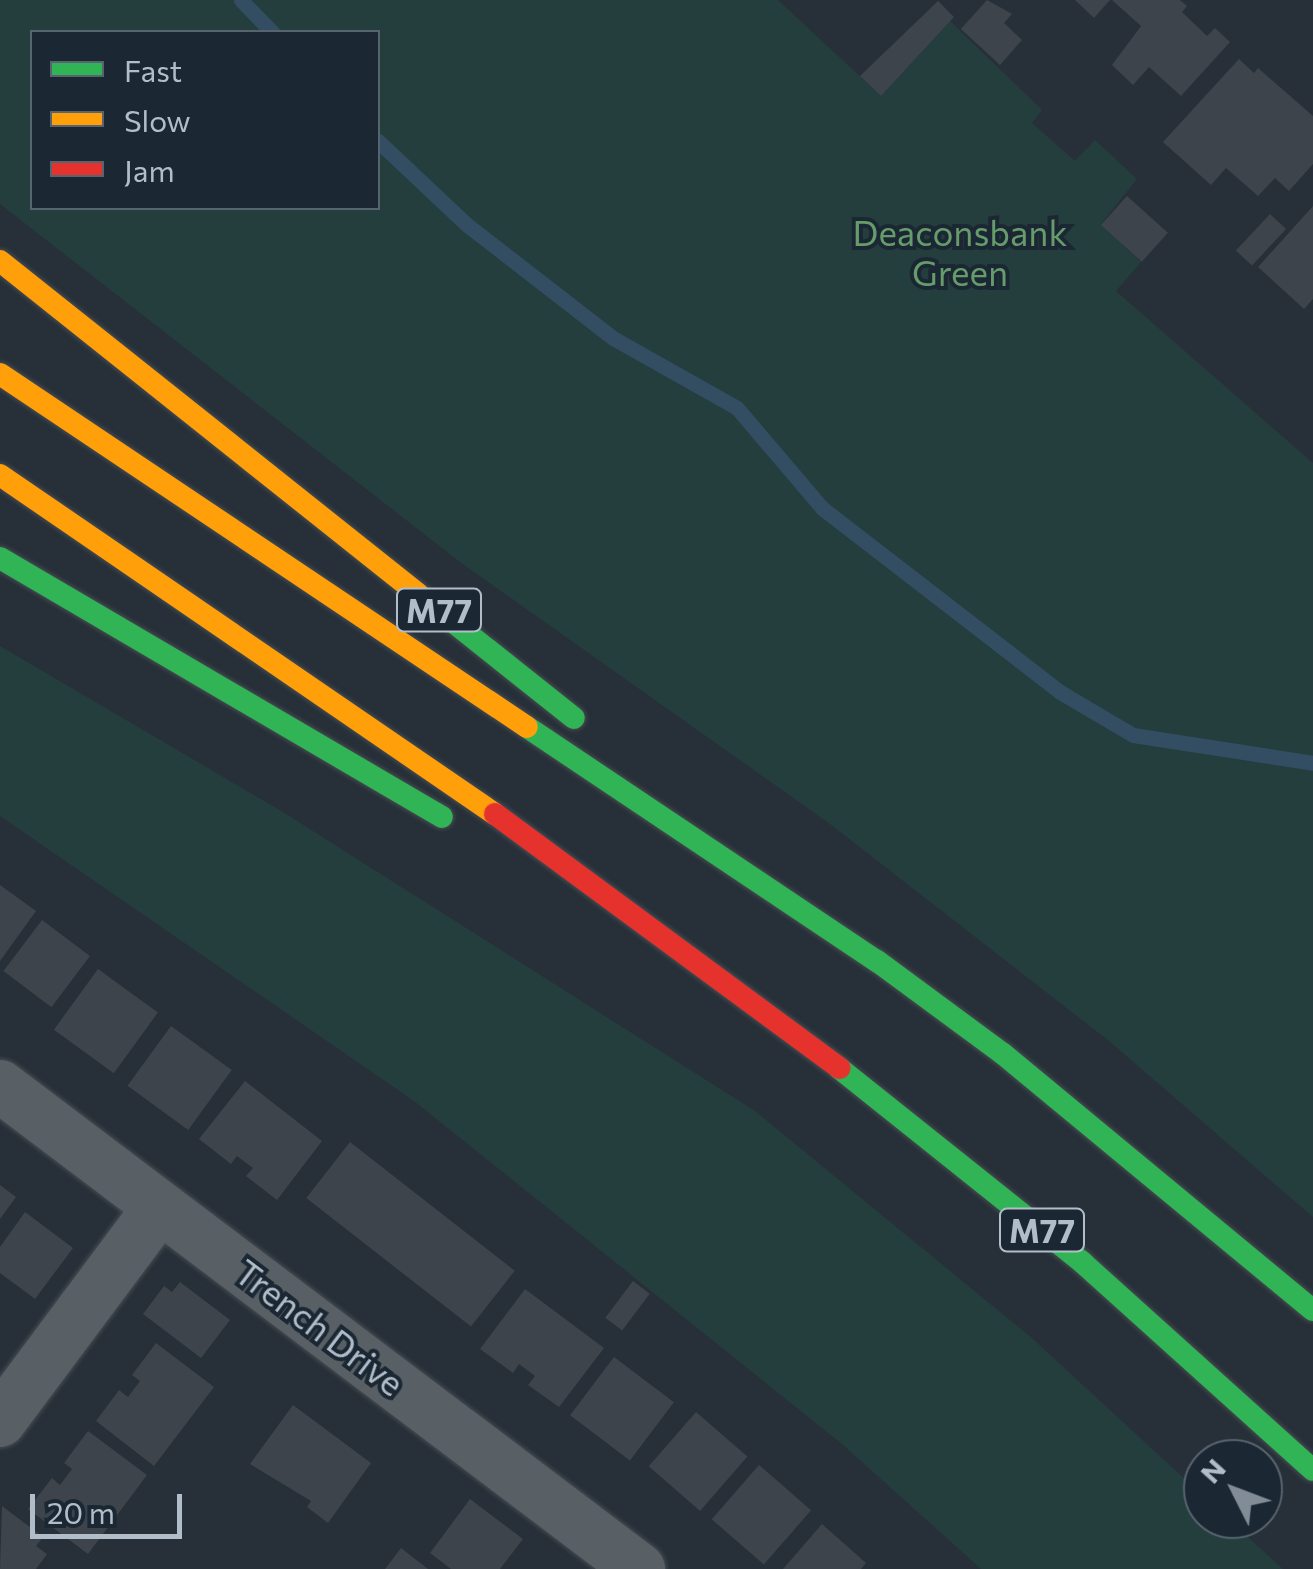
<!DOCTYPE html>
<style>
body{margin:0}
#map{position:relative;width:1313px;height:1569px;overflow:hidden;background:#273038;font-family:Commissioner,sans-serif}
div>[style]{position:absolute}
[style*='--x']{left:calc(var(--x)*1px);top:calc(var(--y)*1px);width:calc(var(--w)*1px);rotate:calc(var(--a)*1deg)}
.green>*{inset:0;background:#243d3d}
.stream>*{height:15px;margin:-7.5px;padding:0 7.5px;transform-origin:7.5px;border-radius:7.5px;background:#334d62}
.building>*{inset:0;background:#3d444b;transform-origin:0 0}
.roads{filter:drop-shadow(0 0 2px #464c52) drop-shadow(0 0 2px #464c52)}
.street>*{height:52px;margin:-26px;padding:0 26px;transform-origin:26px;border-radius:26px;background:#585f65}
.fast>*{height:22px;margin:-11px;padding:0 11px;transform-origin:11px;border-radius:11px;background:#30b455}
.slow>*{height:22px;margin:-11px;padding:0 11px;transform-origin:11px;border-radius:11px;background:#ff9f0a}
.jam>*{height:22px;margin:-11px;padding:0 11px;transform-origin:11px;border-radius:11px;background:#e5322d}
span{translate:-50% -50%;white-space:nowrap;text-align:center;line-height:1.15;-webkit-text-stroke:8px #1b2833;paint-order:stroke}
.shield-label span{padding:2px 8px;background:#1b2833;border:2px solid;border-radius:8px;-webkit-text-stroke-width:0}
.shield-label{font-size:32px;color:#b1bec9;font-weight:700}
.park-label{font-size:35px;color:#669c6c}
.street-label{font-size:35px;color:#b1bec9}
.legend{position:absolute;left:30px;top:30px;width:350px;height:180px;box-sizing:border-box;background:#1b2833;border:2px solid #57646f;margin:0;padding:12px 18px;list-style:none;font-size:30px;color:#b1bec9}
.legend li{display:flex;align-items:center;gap:20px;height:50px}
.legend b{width:50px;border:2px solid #57646f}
.north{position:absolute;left:1183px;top:1439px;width:100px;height:100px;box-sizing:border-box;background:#1b2833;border:2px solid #57646f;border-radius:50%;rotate:312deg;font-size:28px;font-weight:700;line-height:40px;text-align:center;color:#b1bec9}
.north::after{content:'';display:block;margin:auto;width:35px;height:45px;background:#818c96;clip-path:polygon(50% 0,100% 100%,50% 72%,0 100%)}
.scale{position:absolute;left:30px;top:1494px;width:152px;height:45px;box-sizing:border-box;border:5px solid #b1bec9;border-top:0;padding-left:12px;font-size:30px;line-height:35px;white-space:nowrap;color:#b1bec9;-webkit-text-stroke:8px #1b2833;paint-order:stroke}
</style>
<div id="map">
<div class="green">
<i style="clip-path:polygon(evenodd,0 0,778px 0,881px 96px,950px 21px,1042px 110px,1032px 123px,1075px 161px,1095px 140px,1137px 179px,1101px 224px,1141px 262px,1116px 291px,1313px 463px,1313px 1217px,1109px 1041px,830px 824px,460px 562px,0 204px,0 0,32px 32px,378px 32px,378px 208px,32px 208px,32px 32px)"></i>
<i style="clip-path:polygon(0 646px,283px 812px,755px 1111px,1033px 1339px,1203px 1496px,1203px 1519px,1228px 1519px,1283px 1569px,981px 1569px,842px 1444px,414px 1101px,0 816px)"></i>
</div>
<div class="stream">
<i style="--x:241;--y:0;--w:45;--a:45.9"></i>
<i style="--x:378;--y:141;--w:121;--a:43.3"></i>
<i style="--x:466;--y:224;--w:186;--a:37.8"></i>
<i style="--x:613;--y:338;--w:142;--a:29.4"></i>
<i style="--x:737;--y:408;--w:131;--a:49.6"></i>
<i style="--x:822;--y:508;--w:301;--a:37.7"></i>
<i style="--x:1060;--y:692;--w:85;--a:30.5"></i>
<i style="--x:1133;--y:735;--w:182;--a:8.8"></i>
</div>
<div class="building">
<i style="clip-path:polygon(987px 0,1012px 14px,1004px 23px,1022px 40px,1000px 65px,961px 29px)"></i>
<i style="clip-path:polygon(1075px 0,1110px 0,1094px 18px)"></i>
<i style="clip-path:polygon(1112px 0,1180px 0,1187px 6px,1182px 12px,1207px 36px,1215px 28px,1230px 42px,1181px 96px,1149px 67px,1133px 85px,1112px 65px,1141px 26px)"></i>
<i style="clip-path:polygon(938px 1px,954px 17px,881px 96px,860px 76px)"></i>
<i style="clip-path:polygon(1239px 59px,1254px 73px,1258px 68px,1313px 116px,1313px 164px,1289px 191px,1275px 178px,1258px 196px,1226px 168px,1211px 185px,1163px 142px)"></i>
<i style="left:1127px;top:196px;width:55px;height:39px;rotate:42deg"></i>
<i style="clip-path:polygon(1313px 206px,1313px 299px,1304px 309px,1258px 267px)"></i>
<i style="left:1270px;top:214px;width:22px;height:50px;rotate:43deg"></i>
<i style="clip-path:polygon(0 885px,36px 911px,0 961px)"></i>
<i style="left:42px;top:920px;width:60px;height:64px;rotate:37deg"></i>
<i style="left:98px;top:969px;width:74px;height:75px;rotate:36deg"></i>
<i style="left:171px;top:1026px;width:75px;height:74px;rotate:36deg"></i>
<i style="clip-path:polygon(245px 1081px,322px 1141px,277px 1200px,246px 1176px,253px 1168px,237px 1156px,231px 1164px,199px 1139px)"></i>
<i style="left:350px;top:1142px;width:209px;height:71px;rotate:38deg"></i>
<i style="clip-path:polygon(0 1185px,16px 1197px,0 1219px)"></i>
<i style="clip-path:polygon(25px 1212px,73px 1248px,35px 1299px,0 1273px,0 1247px)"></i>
<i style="left:633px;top:1281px;width:21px;height:46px;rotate:37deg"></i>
<i style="clip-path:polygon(180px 1282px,230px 1320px,201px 1358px,143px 1314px,164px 1286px,172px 1292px)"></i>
<i style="clip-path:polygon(525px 1289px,604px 1348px,559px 1407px,528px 1385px,535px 1376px,519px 1364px,513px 1373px,480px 1349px)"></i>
<i style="clip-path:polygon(156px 1343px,214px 1387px,154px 1466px,96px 1421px,119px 1390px,128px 1397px,140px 1381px,132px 1375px)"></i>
<i style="left:614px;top:1357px;width:75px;height:73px;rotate:37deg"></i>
<i style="clip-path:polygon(293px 1405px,371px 1463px,328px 1523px,307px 1507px,311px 1501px,250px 1464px)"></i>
<i style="left:696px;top:1412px;width:68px;height:72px;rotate:41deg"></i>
<i style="clip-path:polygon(88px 1431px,147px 1475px,88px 1554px,28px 1509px,52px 1478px,60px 1485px,72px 1469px,64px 1463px)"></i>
<i style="left:759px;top:1465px;width:69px;height:72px;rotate:41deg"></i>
<i style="clip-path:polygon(470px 1499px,523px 1539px,500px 1569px,451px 1569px,430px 1553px)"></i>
<i style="clip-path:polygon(2px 1506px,43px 1537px,36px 1546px,47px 1554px,36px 1569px,0 1569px)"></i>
<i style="clip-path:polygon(822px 1524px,866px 1563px,861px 1569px,783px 1569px)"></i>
<i style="clip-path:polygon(401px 1548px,428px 1569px,385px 1569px)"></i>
</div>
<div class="roads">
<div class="street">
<i style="--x:0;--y:1086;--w:801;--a:37.08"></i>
<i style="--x:0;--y:1421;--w:266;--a:-53.3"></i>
</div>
<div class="fast">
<i style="--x:0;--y:558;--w:512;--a:30.37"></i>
<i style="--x:418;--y:594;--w:199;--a:38.5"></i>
<i style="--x:527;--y:727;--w:421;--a:33.8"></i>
<i style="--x:877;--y:961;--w:155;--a:36.4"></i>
<i style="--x:1002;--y:1053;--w:403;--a:39.6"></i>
<i style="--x:839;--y:1068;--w:312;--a:38.6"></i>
<i style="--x:1083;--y:1263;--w:309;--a:42"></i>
</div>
<div class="slow">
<i style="--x:0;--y:261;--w:534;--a:38.54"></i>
<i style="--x:0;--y:374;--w:634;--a:33.82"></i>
<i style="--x:0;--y:475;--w:600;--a:34.41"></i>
</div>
<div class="jam">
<i style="--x:495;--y:814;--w:428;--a:36.4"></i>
</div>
</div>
<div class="shield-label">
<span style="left:439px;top:610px">M77</span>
<span style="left:1042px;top:1230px">M77</span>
</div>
<div class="park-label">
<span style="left:960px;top:252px">Deaconsbank<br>Green</span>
</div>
<div class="street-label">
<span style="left:320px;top:1327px;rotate:37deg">Trench Drive</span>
</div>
<ul class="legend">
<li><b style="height:12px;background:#30b455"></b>Fast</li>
<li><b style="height:12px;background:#ff9f0a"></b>Slow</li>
<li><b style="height:12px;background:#e5322d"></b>Jam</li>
</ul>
<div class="north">N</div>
<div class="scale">20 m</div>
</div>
